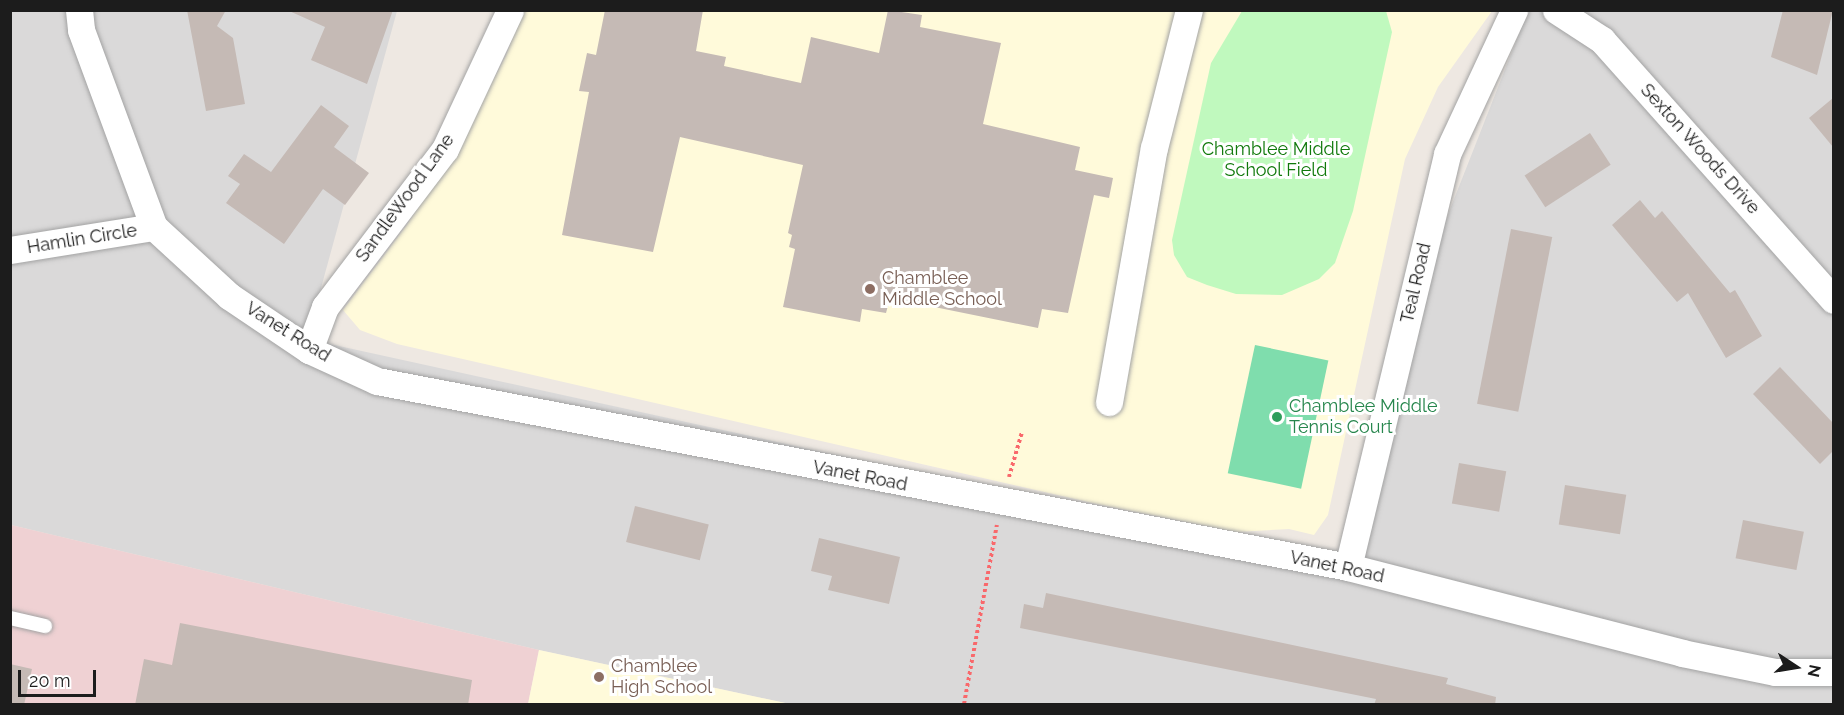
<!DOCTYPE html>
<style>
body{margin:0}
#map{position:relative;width:1844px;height:715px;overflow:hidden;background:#eee8e2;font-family:Raleway,sans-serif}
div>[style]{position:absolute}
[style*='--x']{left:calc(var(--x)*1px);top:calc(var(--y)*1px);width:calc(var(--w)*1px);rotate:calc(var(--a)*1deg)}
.residential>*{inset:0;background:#dad9d9}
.commercial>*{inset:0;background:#efd1d3}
.education>*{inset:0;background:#fffada}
.park>*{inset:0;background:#c0f9be}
.pitch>*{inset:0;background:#7fddad;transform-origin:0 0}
.building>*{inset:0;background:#c5bab5;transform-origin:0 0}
.path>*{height:4px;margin-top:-2px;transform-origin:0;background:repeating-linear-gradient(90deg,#f9686b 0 3px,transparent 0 6px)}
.roads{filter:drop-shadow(0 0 2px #a3a3a3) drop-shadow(0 0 2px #a3a3a3)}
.service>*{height:14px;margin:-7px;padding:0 7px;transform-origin:7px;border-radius:7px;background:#fff}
.minor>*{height:27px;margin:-13.5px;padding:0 13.5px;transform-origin:13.5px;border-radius:13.5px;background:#fff}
.dots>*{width:16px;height:16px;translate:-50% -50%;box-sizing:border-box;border:3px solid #fff;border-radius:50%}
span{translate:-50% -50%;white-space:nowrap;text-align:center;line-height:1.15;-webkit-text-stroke:6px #fff;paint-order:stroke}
.street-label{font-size:18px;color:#1c1c1c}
.park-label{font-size:18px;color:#10790b}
.education-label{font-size:18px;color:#785e54}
.left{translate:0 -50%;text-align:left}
.leisure-label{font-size:18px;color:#27864d}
.frame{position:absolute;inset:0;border:12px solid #1c1c1c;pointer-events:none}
.north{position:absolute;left:1766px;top:637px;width:60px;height:60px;-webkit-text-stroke:4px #fff;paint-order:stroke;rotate:102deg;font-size:16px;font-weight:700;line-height:24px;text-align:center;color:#1c1c1c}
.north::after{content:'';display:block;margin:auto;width:21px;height:27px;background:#1c1c1c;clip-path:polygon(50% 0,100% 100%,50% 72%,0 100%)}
.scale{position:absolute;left:18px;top:670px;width:78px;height:27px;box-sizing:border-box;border:3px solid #1c1c1c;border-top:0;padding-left:8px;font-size:18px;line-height:21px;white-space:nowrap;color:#1c1c1c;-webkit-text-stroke:4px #fff;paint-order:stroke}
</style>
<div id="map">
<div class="residential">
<i style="clip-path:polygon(11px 11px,397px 11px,307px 339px,1348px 567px,1403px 329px,1528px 11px,1833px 11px,1833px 704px,790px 704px,539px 650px,11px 525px)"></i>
</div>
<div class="commercial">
<i style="clip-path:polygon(11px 525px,539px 650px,528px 704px,11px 704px)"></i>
</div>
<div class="education">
<i style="clip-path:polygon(522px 11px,1492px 11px,1438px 87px,1405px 159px,1328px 515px,1314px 535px,1289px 529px,1237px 532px,1097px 504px,397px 344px,360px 330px,343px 310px,407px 225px,467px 129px,506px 56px)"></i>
<i style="clip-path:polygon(539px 650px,790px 704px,528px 704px)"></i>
</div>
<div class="park">
<i style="clip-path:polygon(1242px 11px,1386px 11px,1392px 32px,1353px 211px,1335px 263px,1319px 279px,1282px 295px,1236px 294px,1207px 285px,1187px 277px,1174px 255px,1172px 240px,1211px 63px)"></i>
</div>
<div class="pitch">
<i style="left:1255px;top:345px;width:75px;height:131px;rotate:12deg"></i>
</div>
<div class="building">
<i style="clip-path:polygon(187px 10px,226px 10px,217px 26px,233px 38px,245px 104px,206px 111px)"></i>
<i style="clip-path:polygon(287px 10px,393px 10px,367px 84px,311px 60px,325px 27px)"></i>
<i style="clip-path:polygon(605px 10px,703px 10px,696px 51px,726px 57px,724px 66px,801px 83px,811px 37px,879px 53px,888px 10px,922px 15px,920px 27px,1001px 43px,983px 124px,1080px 147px,1075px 170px,1113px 178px,1109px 198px,1094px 195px,1068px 313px,1042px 309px,1038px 328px,890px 298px,886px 313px,862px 309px,860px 322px,783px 307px,795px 249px,789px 247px,792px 235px,788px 233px,803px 165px,680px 137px,653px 252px,562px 235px,589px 92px,579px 91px,587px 53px,596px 55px)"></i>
<i style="clip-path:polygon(1783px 10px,1833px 10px,1817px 75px,1771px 57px)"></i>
<i style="clip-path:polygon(1833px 98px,1833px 147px,1809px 118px)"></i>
<i style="clip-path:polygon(321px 105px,349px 126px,334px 147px,369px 173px,345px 205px,323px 189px,284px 244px,226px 203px,240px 184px,228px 176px,244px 154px,271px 172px)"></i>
<i style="left:1590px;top:133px;width:38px;height:78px;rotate:57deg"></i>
<i style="clip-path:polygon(1640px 200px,1655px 218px,1662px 211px,1730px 293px,1735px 290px,1762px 336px,1726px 358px,1688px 293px,1677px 302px,1612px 225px)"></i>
<i style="left:1511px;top:229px;width:42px;height:178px;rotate:11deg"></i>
<i style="clip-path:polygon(1780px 367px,1833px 423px,1833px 451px,1820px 464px,1753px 394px)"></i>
<i style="left:1459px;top:463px;width:48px;height:41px;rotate:10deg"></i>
<i style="left:1565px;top:485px;width:62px;height:40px;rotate:9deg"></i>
<i style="left:635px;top:506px;width:76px;height:37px;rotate:14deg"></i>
<i style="left:1743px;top:520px;width:62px;height:39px;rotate:11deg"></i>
<i style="clip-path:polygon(819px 538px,900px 557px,889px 604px,828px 590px,832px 576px,811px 571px)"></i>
<i style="clip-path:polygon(1046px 593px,1448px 678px,1446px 684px,1496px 697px,1495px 705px,1374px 705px,1376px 699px,1020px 628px,1024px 604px,1043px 608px)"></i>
<i style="clip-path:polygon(180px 623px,472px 680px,468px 705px,135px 705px,144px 659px,172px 665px)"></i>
<i style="clip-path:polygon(10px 664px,32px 669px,24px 705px,10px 705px)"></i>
</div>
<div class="path">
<i style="--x:1009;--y:477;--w:47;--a:-73.9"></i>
<i style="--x:964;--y:704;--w:182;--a:-79.6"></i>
</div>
<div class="roads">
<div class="service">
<i style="--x:10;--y:618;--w:36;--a:13"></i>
</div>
<div class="minor">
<i style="--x:79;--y:10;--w:20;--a:84"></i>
<i style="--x:81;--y:30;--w:210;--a:69.7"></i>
<i style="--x:154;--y:227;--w:102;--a:42.6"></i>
<i style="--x:229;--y:296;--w:97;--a:34"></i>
<i style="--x:309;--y:350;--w:75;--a:24.5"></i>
<i style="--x:377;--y:381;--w:989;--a:10.84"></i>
<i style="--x:1348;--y:567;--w:345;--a:14.4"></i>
<i style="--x:1682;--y:653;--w:95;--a:11.5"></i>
<i style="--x:1775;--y:672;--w:59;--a:0"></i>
<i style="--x:1556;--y:10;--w:55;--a:33.1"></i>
<i style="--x:1602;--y:40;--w:348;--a:48.3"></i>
<i style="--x:10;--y:250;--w:146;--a:-9.1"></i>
<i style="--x:309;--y:350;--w:46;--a:-69.6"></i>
<i style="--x:325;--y:307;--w:198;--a:-52.8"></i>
<i style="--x:445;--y:149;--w:153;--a:-64.9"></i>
<i style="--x:1109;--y:402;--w:258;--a:-80"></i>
<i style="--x:1154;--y:148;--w:142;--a:-75.8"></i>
<i style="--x:1348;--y:567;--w:425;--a:-76.5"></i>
<i style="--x:1447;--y:154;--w:159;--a:-65"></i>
</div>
</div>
<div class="dots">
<i style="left:870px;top:289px;background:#8d6e63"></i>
<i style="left:1277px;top:417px;background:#2e9e5b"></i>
<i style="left:599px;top:677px;background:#8d6e63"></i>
</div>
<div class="street-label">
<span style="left:1700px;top:149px;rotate:48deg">Sexton Woods Drive</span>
<span style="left:405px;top:198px;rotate:-54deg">SandleWood Lane</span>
<span style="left:82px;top:239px;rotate:-9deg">Hamlin Circle</span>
<span style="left:1416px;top:283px;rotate:-77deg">Teal Road</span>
<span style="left:288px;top:332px;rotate:32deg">Vanet Road</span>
<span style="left:860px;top:476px;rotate:11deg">Vanet Road</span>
<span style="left:1337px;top:567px;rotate:12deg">Vanet Road</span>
</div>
<div class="park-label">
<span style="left:1276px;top:160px">Chamblee Middle<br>School Field</span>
</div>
<div class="education-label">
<span class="left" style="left:882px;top:289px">Chamblee<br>Middle School</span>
<span class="left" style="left:611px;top:677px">Chamblee<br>High School</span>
</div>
<div class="leisure-label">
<span class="left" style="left:1289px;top:417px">Chamblee Middle<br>Tennis Court</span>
</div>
<div class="frame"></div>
<div class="north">N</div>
<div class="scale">20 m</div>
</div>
